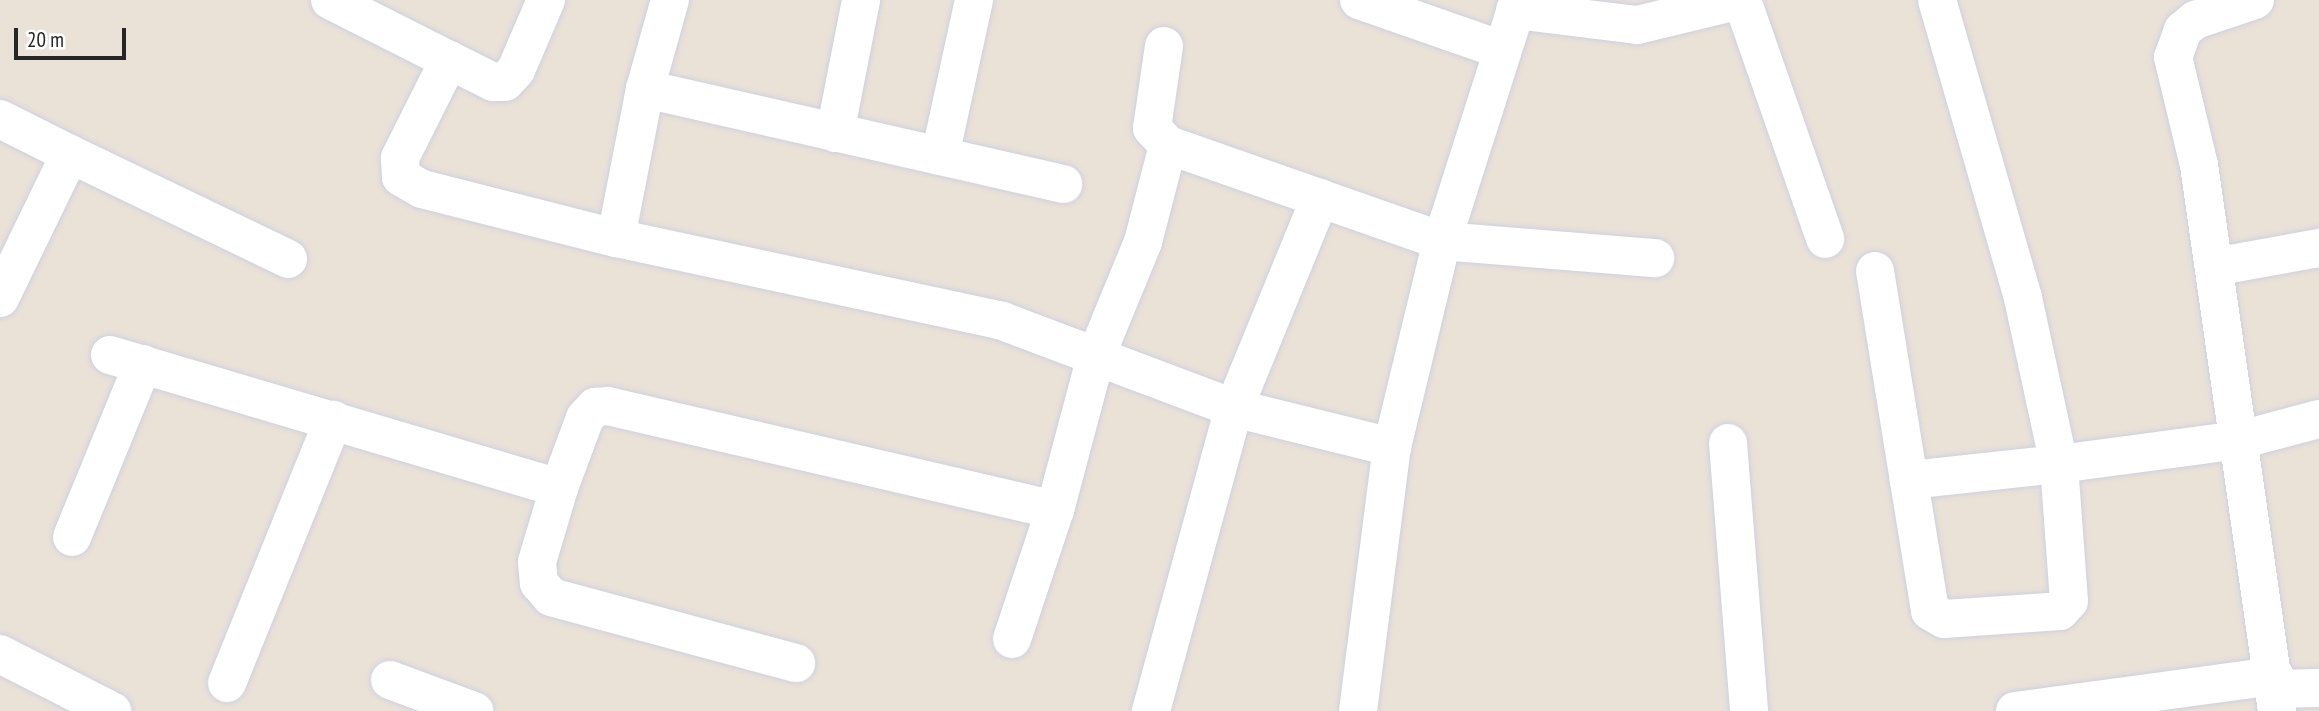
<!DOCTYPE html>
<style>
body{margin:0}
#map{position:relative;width:2319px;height:711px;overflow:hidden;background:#eae1d7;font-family:"PT Sans Narrow",sans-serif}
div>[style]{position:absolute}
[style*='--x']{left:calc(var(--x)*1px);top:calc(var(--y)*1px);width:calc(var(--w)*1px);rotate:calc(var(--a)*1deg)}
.roads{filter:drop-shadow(0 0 2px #ccd1e1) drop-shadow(0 0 2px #ccd1e1)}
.street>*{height:38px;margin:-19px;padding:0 19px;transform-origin:19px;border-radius:19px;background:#fff}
span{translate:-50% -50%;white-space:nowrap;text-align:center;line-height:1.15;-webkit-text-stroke:5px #fff;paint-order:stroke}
.scale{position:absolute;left:14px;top:28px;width:112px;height:32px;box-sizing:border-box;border:4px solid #262626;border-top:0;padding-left:9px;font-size:21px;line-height:24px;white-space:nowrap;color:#262626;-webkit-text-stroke:5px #fff;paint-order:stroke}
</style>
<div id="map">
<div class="roads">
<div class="street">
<i style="--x:330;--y:0;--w:133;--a:26.8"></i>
<i style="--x:546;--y:0;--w:76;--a:113.2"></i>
<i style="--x:516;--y:70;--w:16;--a:133"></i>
<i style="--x:505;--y:82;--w:12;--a:180"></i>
<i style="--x:493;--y:82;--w:49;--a:-153.4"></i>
<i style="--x:449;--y:60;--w:110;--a:116.6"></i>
<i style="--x:400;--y:158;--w:19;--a:87"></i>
<i style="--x:401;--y:177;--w:24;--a:30"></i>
<i style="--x:422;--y:189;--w:200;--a:14.2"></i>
<i style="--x:616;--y:238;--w:395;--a:12.1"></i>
<i style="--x:1002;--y:321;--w:248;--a:20.6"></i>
<i style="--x:1234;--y:408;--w:163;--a:13.9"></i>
<i style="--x:1359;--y:0;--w:151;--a:19.3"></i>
<i style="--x:1742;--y:0;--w:253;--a:70.8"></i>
<i style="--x:1937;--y:0;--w:310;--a:73.9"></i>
<i style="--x:2023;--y:298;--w:170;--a:77.8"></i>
<i style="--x:2059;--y:464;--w:183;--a:-7.6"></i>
<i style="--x:2240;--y:440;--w:82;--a:-14.9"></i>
<i style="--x:2255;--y:0;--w:63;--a:161.6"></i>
<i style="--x:2195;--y:20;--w:16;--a:140"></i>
<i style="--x:2183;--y:30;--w:29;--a:110"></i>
<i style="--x:2173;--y:57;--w:111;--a:76.5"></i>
<i style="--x:2199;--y:165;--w:552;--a:81.87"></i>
<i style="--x:1515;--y:10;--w:123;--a:7"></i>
<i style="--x:1637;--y:25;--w:107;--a:-13.5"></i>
<i style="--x:1164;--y:46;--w:83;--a:98.3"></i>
<i style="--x:1152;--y:128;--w:23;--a:47"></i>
<i style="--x:645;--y:89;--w:429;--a:12.8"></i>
<i style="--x:0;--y:119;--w:78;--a:26.6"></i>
<i style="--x:70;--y:154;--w:160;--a:115.9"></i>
<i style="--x:835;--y:133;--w:136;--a:-78.9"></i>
<i style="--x:70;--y:154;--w:242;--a:25.7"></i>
<i style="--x:940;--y:156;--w:160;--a:-77.7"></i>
<i style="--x:616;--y:238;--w:152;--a:-79"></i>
<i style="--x:645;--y:89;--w:92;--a:-74.3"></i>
<i style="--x:2214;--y:267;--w:107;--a:-10.3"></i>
<i style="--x:1875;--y:271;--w:344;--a:80.8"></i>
<i style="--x:1930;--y:611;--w:16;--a:30"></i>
<i style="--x:1944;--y:619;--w:116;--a:-3.9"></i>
<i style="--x:2060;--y:611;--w:13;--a:-48"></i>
<i style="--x:2069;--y:601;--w:137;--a:-94.2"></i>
<i style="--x:2059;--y:464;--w:151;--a:173.9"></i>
<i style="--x:110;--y:355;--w:468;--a:16.5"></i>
<i style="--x:559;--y:488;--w:75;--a:-69.6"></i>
<i style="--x:585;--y:418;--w:15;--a:-48"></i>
<i style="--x:595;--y:407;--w:13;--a:-4"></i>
<i style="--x:608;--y:406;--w:459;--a:13.1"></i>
<i style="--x:1055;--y:510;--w:159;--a:-75.1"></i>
<i style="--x:1096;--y:356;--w:123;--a:-67.6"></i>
<i style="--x:1143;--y:242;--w:100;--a:-75.5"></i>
<i style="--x:1168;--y:145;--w:290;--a:19.3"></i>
<i style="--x:1442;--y:241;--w:214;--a:4.6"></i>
<i style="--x:1728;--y:443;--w:269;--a:85.5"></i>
<i style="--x:559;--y:488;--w:77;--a:106.6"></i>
<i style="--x:537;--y:562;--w:21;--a:85"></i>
<i style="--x:539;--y:583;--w:18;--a:49"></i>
<i style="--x:551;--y:597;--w:254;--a:15.1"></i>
<i style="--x:72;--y:537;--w:187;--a:-67.7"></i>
<i style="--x:1012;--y:639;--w:136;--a:-71.6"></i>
<i style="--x:0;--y:654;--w:126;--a:27"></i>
<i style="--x:390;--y:680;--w:90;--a:20.3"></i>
<i style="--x:227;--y:683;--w:284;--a:-68"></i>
<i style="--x:2275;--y:689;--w:44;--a:-1.3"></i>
<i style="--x:1151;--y:711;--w:314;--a:-74.7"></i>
<i style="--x:1234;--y:408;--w:227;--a:-67.7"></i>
<i style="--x:1358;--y:711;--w:266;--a:-82.7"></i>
<i style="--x:1392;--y:447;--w:212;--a:-76.4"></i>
<i style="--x:1442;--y:241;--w:253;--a:-72.3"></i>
<i style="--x:2015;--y:711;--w:262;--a:-7.7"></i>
</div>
</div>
<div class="scale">20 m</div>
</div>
